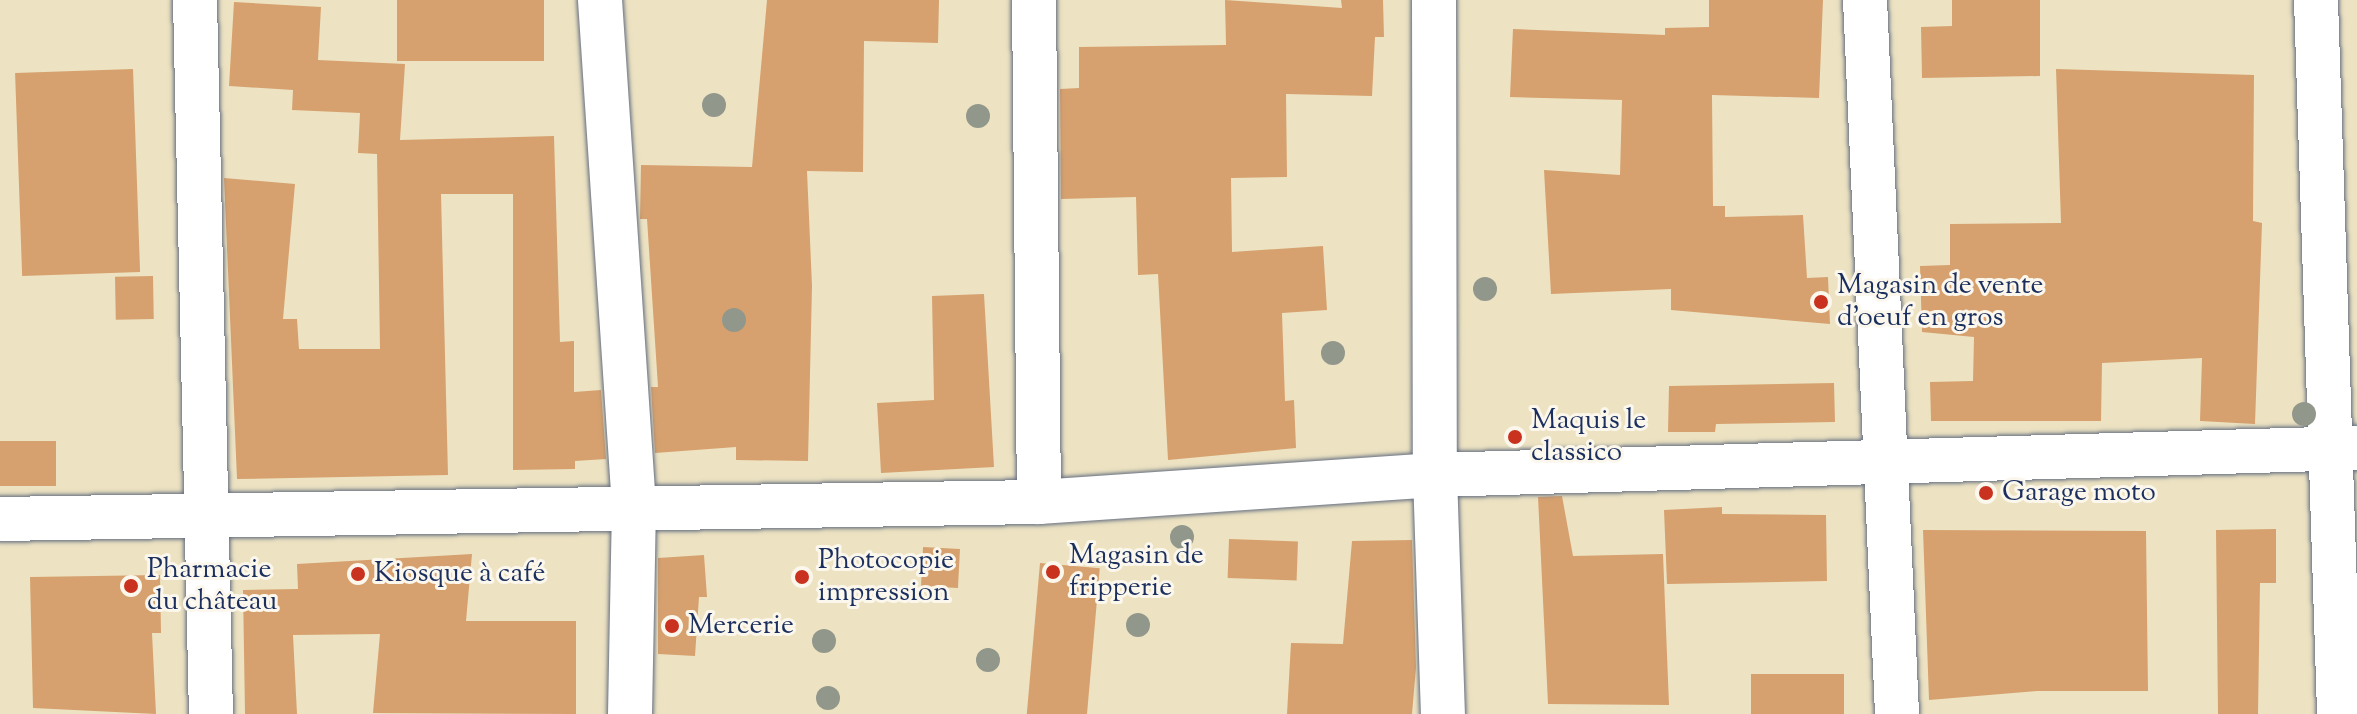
<!DOCTYPE html>
<meta charset="utf-8">
<style>
body{margin:0}
#map{position:relative;width:2357px;height:714px;overflow:hidden;background:#ede3c2;font-family:"Sorts Mill Goudy",serif}
div>[style]{position:absolute}
[style*='--x']{left:calc(var(--x)*1px);top:calc(var(--y)*1px);width:calc(var(--w)*1px);rotate:calc(var(--a)*1deg)}
.building>*{inset:0;background:#d6a16e;transform-origin:0 0}
.roads{filter:drop-shadow(0 0 2px #646e81) drop-shadow(0 0 2px #646e81)}
.minor>*{height:44px;margin:-22px;padding:0 22px;transform-origin:22px;border-radius:22px;background:#fff}
.trees>*{width:24px;height:24px;margin:-12px;border-radius:50%;background:#92978b}
.dots>*{width:22px;height:22px;translate:-50% -50%;box-sizing:border-box;border:4px solid #fbf7ec;border-radius:50%}
span{translate:-50% -50%;white-space:nowrap;text-align:center;line-height:1.15;-webkit-text-stroke:6px #fbf7ec;paint-order:stroke}
.poi-label{font-size:28px;color:#1b2f5e}
.left{translate:0 -50%;text-align:left}
</style>
<div id="map">
<div class="building">
<i style="left:397px;top:0;width:147px;height:61px"></i>
<i style="clip-path:polygon(767px 0,939px 0,938px 43px,864px 41px,863px 172px,807px 171px,812px 286px,808px 461px,736px 460px,736px 447px,655px 453px,651px 387px,658px 387px,647px 219px,640px 219px,641px 165px,752px 167px)"></i>
<i style="clip-path:polygon(1225px 0,1342px 8px,1341px 0,1383px 0,1384px 37px,1375px 37px,1372px 96px,1286px 94px,1287px 177px,1231px 178px,1232px 252px,1323px 246px,1327px 310px,1282px 313px,1285px 401px,1294px 400px,1296px 448px,1168px 460px,1158px 274px,1138px 275px,1136px 197px,1061px 199px,1060px 89px,1079px 88px,1079px 47px,1226px 45px)"></i>
<i style="clip-path:polygon(1709px 0,1823px 0,1819px 98px,1712px 95px,1713px 206px,1725px 206px,1725px 217px,1803px 215px,1807px 278px,1828px 277px,1830px 324px,1671px 310px,1671px 289px,1551px 294px,1544px 170px,1620px 175px,1622px 100px,1510px 97px,1513px 29px,1665px 35px,1665px 28px,1709px 27px)"></i>
<i style="clip-path:polygon(1952px 0,2040px 0,2040px 76px,1922px 78px,1921px 27px,1952px 26px)"></i>
<i style="clip-path:polygon(234px 2px,321px 7px,318px 60px,405px 64px,400px 140px,554px 136px,560px 342px,574px 341px,574px 392px,601px 390px,606px 459px,575px 461px,575px 469px,513px 470px,513px 194px,441px 194px,448px 475px,237px 479px,224px 178px,295px 184px,283px 319px,297px 319px,299px 349px,380px 349px,377px 154px,358px 153px,360px 113px,292px 110px,293px 90px,229px 86px)"></i>
<i style="left:133px;top:69px;width:203px;height:118px;rotate:88deg"></i>
<i style="clip-path:polygon(2056px 69px,2254px 75px,2253px 221px,2262px 223px,2255px 424px,2200px 421px,2202px 358px,2102px 363px,2101px 421px,1931px 421px,1930px 382px,1973px 381px,1974px 337px,1922px 332px,1920px 266px,1950px 265px,1950px 224px,2061px 223px)"></i>
<i style="left:153px;top:276px;width:43px;height:38px;rotate:89deg"></i>
<i style="clip-path:polygon(984px 294px,994px 467px,881px 473px,877px 403px,934px 400px,932px 296px)"></i>
<i style="clip-path:polygon(1834px 383px,1835px 422px,1716px 424px,1715px 432px,1668px 432px,1669px 386px)"></i>
<i style="left:0;top:441px;width:56px;height:45px"></i>
<i style="clip-path:polygon(1562px 496px,1573px 556px,1663px 554px,1669px 705px,1548px 704px,1538px 497px)"></i>
<i style="clip-path:polygon(1722px 507px,1722px 514px,1826px 515px,1827px 581px,1667px 584px,1664px 510px)"></i>
<i style="clip-path:polygon(2276px 529px,2276px 583px,2260px 583px,2258px 714px,2218px 714px,2216px 530px)"></i>
<i style="clip-path:polygon(1923px 530px,2146px 531px,2148px 691px,2037px 691px,1929px 700px)"></i>
<i style="left:1229px;top:539px;width:69px;height:39px;rotate:2deg"></i>
<i style="clip-path:polygon(1412px 540px,1416px 667px,1412px 714px,1287px 714px,1291px 643px,1343px 644px,1352px 541px)"></i>
<i style="left:960px;top:549px;width:39px;height:37px;rotate:93deg"></i>
<i style="clip-path:polygon(472px 554px,466px 621px,576px 621px,576px 714px,373px 713px,380px 634px,293px 635px,297px 714px,245px 714px,243px 590px,298px 589px,297px 564px)"></i>
<i style="clip-path:polygon(704px 555px,707px 597px,699px 597px,695px 656px,658px 654px,658px 558px)"></i>
<i style="left:1040px;top:563px;width:60px;height:152px;rotate:5deg"></i>
<i style="clip-path:polygon(160px 575px,161px 633px,152px 633px,156px 714px,33px 708px,30px 577px)"></i>
<i style="left:1844px;top:674px;width:40px;height:93px;rotate:90deg"></i>
</div>
<div class="roads">
<div class="minor">
<i style="--x:195;--y:0;--w:714;--a:88.72"></i>
<i style="--x:600;--y:0;--w:507;--a:86.16"></i>
<i style="--x:634;--y:506;--w:208;--a:91.1"></i>
<i style="--x:1034;--y:0;--w:502;--a:89.43"></i>
<i style="--x:1434;--y:0;--w:475;--a:89.9"></i>
<i style="--x:1435;--y:475;--w:239;--a:88.1"></i>
<i style="--x:1865;--y:0;--w:715;--a:87.43"></i>
<i style="--x:2316;--y:0;--w:714;--a:88.15"></i>
<i style="--x:0;--y:519;--w:1039;--a:-0.94"></i>
<i style="--x:1039;--y:502;--w:397;--a:-3.9"></i>
<i style="--x:1435;--y:475;--w:922;--a:-1.68"></i>
</div>
</div>
<div class="trees">
<i style="left:714px;top:105px"></i>
<i style="left:978px;top:116px"></i>
<i style="left:1485px;top:289px"></i>
<i style="left:734px;top:320px"></i>
<i style="left:1333px;top:353px"></i>
<i style="left:2304px;top:414px"></i>
<i style="left:1182px;top:537px"></i>
<i style="left:1138px;top:625px"></i>
<i style="left:824px;top:641px"></i>
<i style="left:988px;top:660px"></i>
<i style="left:828px;top:698px"></i>
</div>
<div class="dots">
<i style="left:1821px;top:302px;background:#c8321e"></i>
<i style="left:1515px;top:437px;background:#c8321e"></i>
<i style="left:1986px;top:493px;background:#c8321e"></i>
<i style="left:1053px;top:572px;background:#c8321e"></i>
<i style="left:358px;top:574px;background:#c8321e"></i>
<i style="left:802px;top:577px;background:#c8321e"></i>
<i style="left:131px;top:586px;background:#c8321e"></i>
<i style="left:672px;top:626px;background:#c8321e"></i>
</div>
<div class="poi-label">
<span class="left" style="left:1837px;top:302px">Magasin de vente<br>d'oeuf en gros</span>
<span class="left" style="left:1531px;top:437px">Maquis le<br>classico</span>
<span class="left" style="left:2002px;top:493px">Garage moto</span>
<span class="left" style="left:1069px;top:572px">Magasin de<br>fripperie</span>
<span class="left" style="left:818px;top:577px">Photocopie<br>impression</span>
<span class="left" style="left:147px;top:586px">Pharmacie<br>du château</span>
<span class="left" style="left:374px;top:574px">Kiosque à café</span>
<span class="left" style="left:688px;top:626px">Mercerie</span>
</div>
</div>
